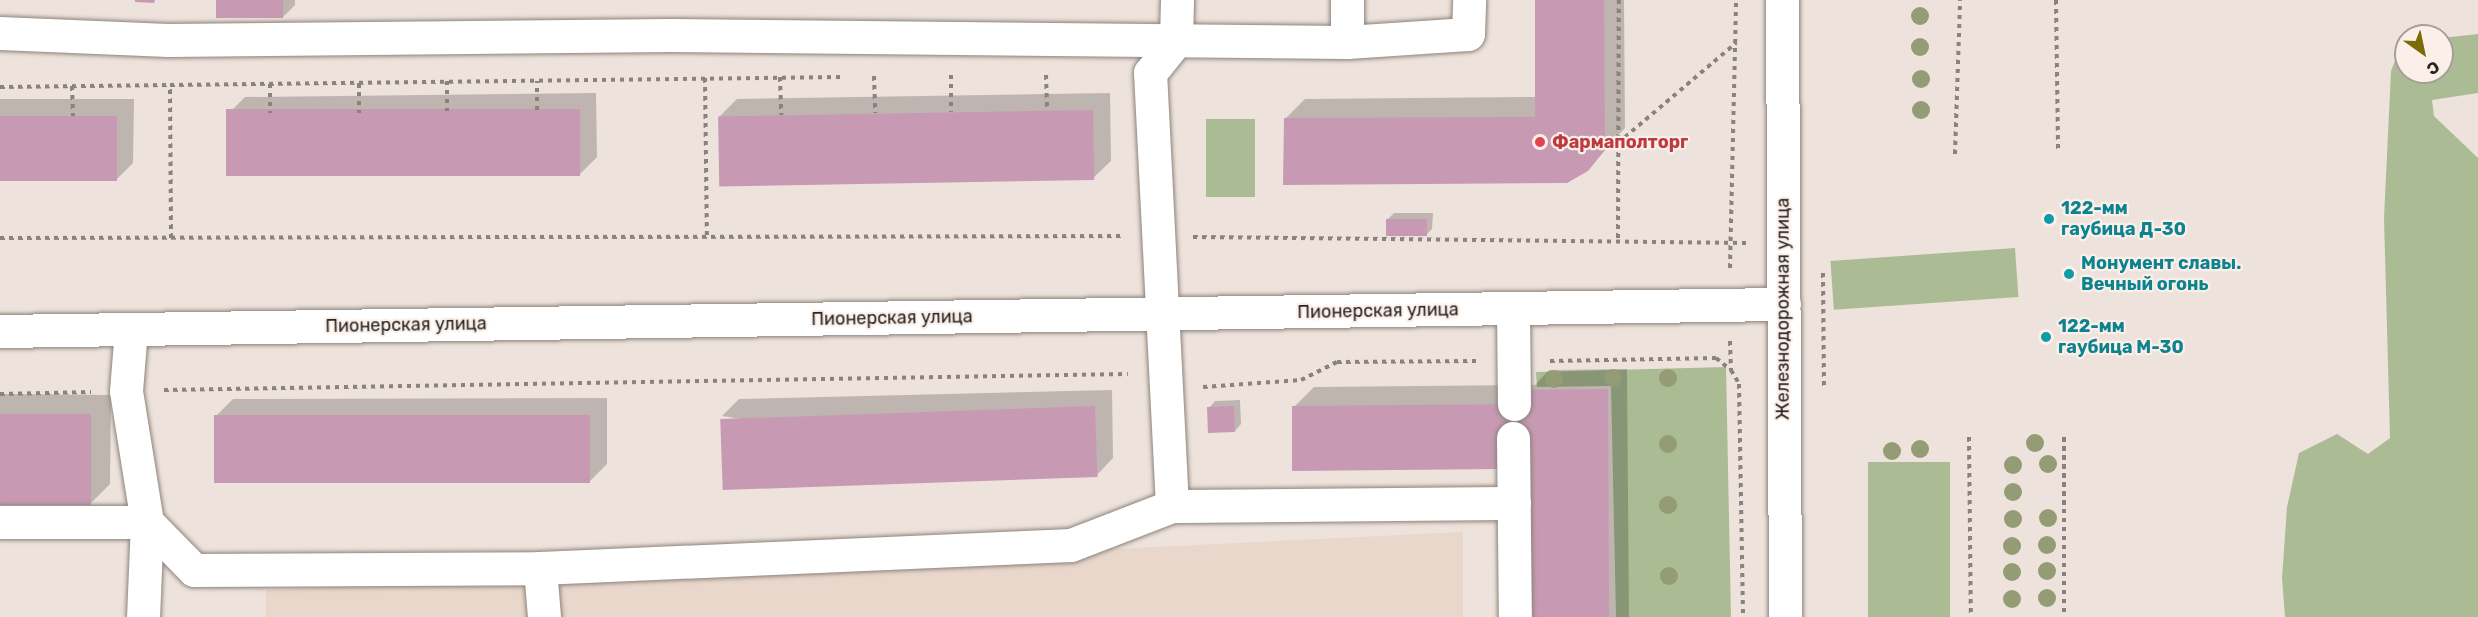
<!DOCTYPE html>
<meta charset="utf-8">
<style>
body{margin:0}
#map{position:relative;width:2478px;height:617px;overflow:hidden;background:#eee3dc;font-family:Rubik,sans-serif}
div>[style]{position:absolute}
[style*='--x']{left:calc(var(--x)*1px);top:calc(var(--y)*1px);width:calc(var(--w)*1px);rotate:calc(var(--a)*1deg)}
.built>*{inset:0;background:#e9d7cc}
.green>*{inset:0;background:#abbc94;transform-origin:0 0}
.shadow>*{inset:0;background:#0003}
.building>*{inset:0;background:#c899b3;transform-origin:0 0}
.path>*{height:4px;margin-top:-2px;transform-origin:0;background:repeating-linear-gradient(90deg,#89827d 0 4.5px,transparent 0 9px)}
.roads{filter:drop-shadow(0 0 2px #8c837c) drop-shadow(0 0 2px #8c837c)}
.minor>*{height:33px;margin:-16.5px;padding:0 16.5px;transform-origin:16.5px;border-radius:16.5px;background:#fff}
.major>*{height:33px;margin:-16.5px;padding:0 16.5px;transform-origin:16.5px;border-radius:16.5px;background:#fff}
.trees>*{width:18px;height:18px;margin:-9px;border-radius:50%;background:#939c74}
.dots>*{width:16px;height:16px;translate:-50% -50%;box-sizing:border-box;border:3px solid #fbf0e9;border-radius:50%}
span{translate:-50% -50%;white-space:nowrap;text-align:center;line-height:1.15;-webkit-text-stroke:4.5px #fbf0e9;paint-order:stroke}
.health-label{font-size:18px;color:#be3a42;font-weight:700}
.left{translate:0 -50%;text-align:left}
.culture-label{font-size:18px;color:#0d838f;font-weight:700}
.street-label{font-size:18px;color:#272320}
.north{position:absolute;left:2394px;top:24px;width:60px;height:60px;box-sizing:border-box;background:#fbf0e9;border:2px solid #a69e99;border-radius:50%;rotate:147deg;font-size:16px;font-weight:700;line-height:24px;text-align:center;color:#272320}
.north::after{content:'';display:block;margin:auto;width:21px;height:27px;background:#7c6c06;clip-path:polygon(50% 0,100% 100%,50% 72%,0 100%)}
</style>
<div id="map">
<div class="built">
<i style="clip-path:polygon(1463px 532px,1463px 617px,266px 617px,266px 590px)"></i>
</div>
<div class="green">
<i style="clip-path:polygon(2478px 34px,2478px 93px,2432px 100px,2434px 116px,2478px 158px,2478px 617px,2285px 617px,2282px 578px,2287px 507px,2299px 453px,2337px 434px,2368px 454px,2390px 438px,2384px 218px,2391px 71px,2402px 43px,2406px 42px,2406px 72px,2442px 72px,2442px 38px)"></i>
<i style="left:1206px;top:119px;width:49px;height:78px"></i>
<i style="left:2015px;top:248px;width:49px;height:185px;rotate:86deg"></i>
<i style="clip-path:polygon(1726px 367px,1731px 617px,1616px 617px,1611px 386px,1537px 387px,1536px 372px)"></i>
<i style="left:1868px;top:462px;width:82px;height:155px"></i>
</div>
<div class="shadow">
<i style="clip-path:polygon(217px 0,295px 0,295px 5px,282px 18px)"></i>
<i style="clip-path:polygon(1536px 0,1624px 0,1625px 128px,1587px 170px,1285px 119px,1305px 99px,1536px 97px)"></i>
<i style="clip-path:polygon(596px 93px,597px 157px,580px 174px,227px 115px,245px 97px)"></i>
<i style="clip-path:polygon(1110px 93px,1111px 161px,1093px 178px,719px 117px,737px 99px)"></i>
<i style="clip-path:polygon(0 99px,134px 99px,133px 163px,116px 180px,0 180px)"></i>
<i style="clip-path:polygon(1394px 213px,1433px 213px,1432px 229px,1426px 235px,1388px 219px)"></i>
<i style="clip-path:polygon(1627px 369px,1629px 617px,1530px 617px,1529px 437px,1294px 407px,1314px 387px,1535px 385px,1549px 370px)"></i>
<i style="clip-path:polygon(1112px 390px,1113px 458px,1096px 476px,722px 416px,739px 399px)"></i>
<i style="clip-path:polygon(0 394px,111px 395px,110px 484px,90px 504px,0 504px)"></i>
<i style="clip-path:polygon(607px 398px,607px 464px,589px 482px,216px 416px,233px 399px)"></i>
<i style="clip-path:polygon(1240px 400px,1241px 424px,1235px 431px,1209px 408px,1215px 401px)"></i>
</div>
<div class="building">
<i style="clip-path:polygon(135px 0,155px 0,154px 3px,135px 2px)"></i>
<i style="left:216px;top:0;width:67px;height:18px"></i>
<i style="clip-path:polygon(1535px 0,1604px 0,1605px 150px,1588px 171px,1567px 183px,1283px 185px,1284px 118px,1535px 117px)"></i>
<i style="left:580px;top:109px;width:67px;height:354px;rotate:90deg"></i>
<i style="left:1093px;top:110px;width:70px;height:375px;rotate:89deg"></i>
<i style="left:0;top:116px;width:117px;height:65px"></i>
<i style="left:1386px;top:219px;width:41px;height:17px"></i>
<i style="clip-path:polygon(1608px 389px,1609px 617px,1529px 617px,1502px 469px,1292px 471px,1292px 406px,1527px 404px,1527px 390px)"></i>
<i style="left:1095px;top:406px;width:71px;height:375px;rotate:88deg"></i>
<i style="left:1234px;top:406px;width:26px;height:27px;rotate:88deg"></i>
<i style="left:0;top:414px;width:91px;height:91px"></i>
<i style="left:590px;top:415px;width:68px;height:376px;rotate:90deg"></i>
</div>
<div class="path">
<i style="--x:2056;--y:0;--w:151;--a:89.2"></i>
<i style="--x:951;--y:75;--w:37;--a:90"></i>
<i style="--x:1046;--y:75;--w:36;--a:88"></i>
<i style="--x:874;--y:76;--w:37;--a:88"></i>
<i style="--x:780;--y:77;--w:38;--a:88"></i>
<i style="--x:705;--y:78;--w:159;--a:89.3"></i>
<i style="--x:447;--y:81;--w:30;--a:90"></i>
<i style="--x:359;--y:83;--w:30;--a:90"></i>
<i style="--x:270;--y:84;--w:29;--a:90"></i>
<i style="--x:72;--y:86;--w:30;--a:88"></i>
<i style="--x:0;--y:87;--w:170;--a:-0.7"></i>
<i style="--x:537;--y:110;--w:29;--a:-90"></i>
<i style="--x:1618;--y:143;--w:155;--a:-40.3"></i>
<i style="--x:1955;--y:154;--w:154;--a:-88.1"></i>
<i style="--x:1193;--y:237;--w:554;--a:0.62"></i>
<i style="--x:0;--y:238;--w:1123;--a:-0.1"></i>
<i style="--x:171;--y:238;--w:153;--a:-90.4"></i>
<i style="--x:170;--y:85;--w:671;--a:-0.68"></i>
<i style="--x:1618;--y:238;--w:238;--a:-89.8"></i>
<i style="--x:1730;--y:268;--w:268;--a:-88.7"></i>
<i style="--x:1823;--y:273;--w:115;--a:89.5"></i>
<i style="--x:1730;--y:341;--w:29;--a:88"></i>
<i style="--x:1550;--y:361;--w:166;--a:-1"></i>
<i style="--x:1716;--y:358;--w:19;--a:39"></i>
<i style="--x:1731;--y:370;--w:16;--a:60"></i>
<i style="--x:1739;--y:384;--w:233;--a:89"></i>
<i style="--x:1203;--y:387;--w:98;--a:-4.1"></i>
<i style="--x:1301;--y:380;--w:40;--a:-26.6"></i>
<i style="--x:1337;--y:362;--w:139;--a:-0.4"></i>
<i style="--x:164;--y:390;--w:964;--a:-0.95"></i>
<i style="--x:0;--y:394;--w:91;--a:-1.3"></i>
<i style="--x:1969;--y:437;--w:180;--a:89.4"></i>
<i style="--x:2064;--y:437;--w:180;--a:90"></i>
</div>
<div class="roads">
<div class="minor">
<i style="--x:0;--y:33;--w:168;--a:2.4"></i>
<i style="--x:168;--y:40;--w:503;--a:-0.57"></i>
<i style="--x:671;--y:35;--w:676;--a:0.59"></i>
<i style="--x:1347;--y:42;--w:121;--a:-3.8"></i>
<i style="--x:1468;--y:34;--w:34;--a:-88"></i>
<i style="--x:1347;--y:42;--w:42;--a:-90"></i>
<i style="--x:1513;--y:309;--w:95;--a:89.4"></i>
<i style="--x:131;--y:329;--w:62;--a:94.6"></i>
<i style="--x:126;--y:391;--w:133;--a:80.9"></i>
<i style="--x:147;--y:522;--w:95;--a:92.4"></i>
<i style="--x:0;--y:331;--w:1784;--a:-0.87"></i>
<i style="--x:1513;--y:438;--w:179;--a:89.4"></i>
<i style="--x:1172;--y:506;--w:434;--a:-92.9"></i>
<i style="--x:1150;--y:73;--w:41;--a:-50.9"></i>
<i style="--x:1176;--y:41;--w:41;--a:-88.6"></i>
<i style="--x:0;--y:522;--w:147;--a:0"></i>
<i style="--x:147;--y:522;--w:67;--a:45.6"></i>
<i style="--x:194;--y:570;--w:346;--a:-0.3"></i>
<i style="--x:540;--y:568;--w:531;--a:-2.48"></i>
<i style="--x:1071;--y:545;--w:108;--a:-21.1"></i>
<i style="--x:1172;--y:506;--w:342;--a:-0.5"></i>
<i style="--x:540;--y:568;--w:49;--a:85.3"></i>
</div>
<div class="major">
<i style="--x:1782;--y:0;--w:617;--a:89.72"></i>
</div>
</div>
<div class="trees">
<i style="left:1920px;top:16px"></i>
<i style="left:1920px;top:47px"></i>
<i style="left:1921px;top:79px"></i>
<i style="left:1921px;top:110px"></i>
<i style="left:1613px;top:378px"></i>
<i style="left:1668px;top:378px"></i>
<i style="left:1554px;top:379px"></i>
<i style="left:2035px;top:443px"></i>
<i style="left:1668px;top:444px"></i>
<i style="left:1920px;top:449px"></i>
<i style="left:1892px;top:451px"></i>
<i style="left:2048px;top:464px"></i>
<i style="left:2013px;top:465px"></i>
<i style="left:2013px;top:492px"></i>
<i style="left:1668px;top:505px"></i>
<i style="left:2048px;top:518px"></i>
<i style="left:2013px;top:519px"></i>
<i style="left:2047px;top:545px"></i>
<i style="left:2012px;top:546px"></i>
<i style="left:2047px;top:571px"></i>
<i style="left:2012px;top:572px"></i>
<i style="left:1669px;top:576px"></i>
<i style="left:2047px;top:598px"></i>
<i style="left:2012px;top:599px"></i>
</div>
<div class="dots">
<i style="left:1540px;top:142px;background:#e0444e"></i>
<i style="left:2049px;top:219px;background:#0f9aa8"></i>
<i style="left:2069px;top:274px;background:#0f9aa8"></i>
<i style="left:2046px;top:337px;background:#0f9aa8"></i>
</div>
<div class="health-label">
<span class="left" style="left:1552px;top:142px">Фармаполторг</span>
</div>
<div class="culture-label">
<span class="left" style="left:2061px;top:219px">122-мм<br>гаубица Д-30</span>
<span class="left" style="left:2081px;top:274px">Монумент славы.<br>Вечный огонь</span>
<span class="left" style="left:2058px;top:337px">122-мм<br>гаубица М-30</span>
</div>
<div class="street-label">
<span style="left:1783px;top:309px;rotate:-90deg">Железнодорожная улица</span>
<span style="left:1378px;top:311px;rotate:-1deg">Пионерская улица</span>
<span style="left:892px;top:318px;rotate:-1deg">Пионерская улица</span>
<span style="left:406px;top:325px;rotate:-1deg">Пионерская улица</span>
</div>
<div class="north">С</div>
</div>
